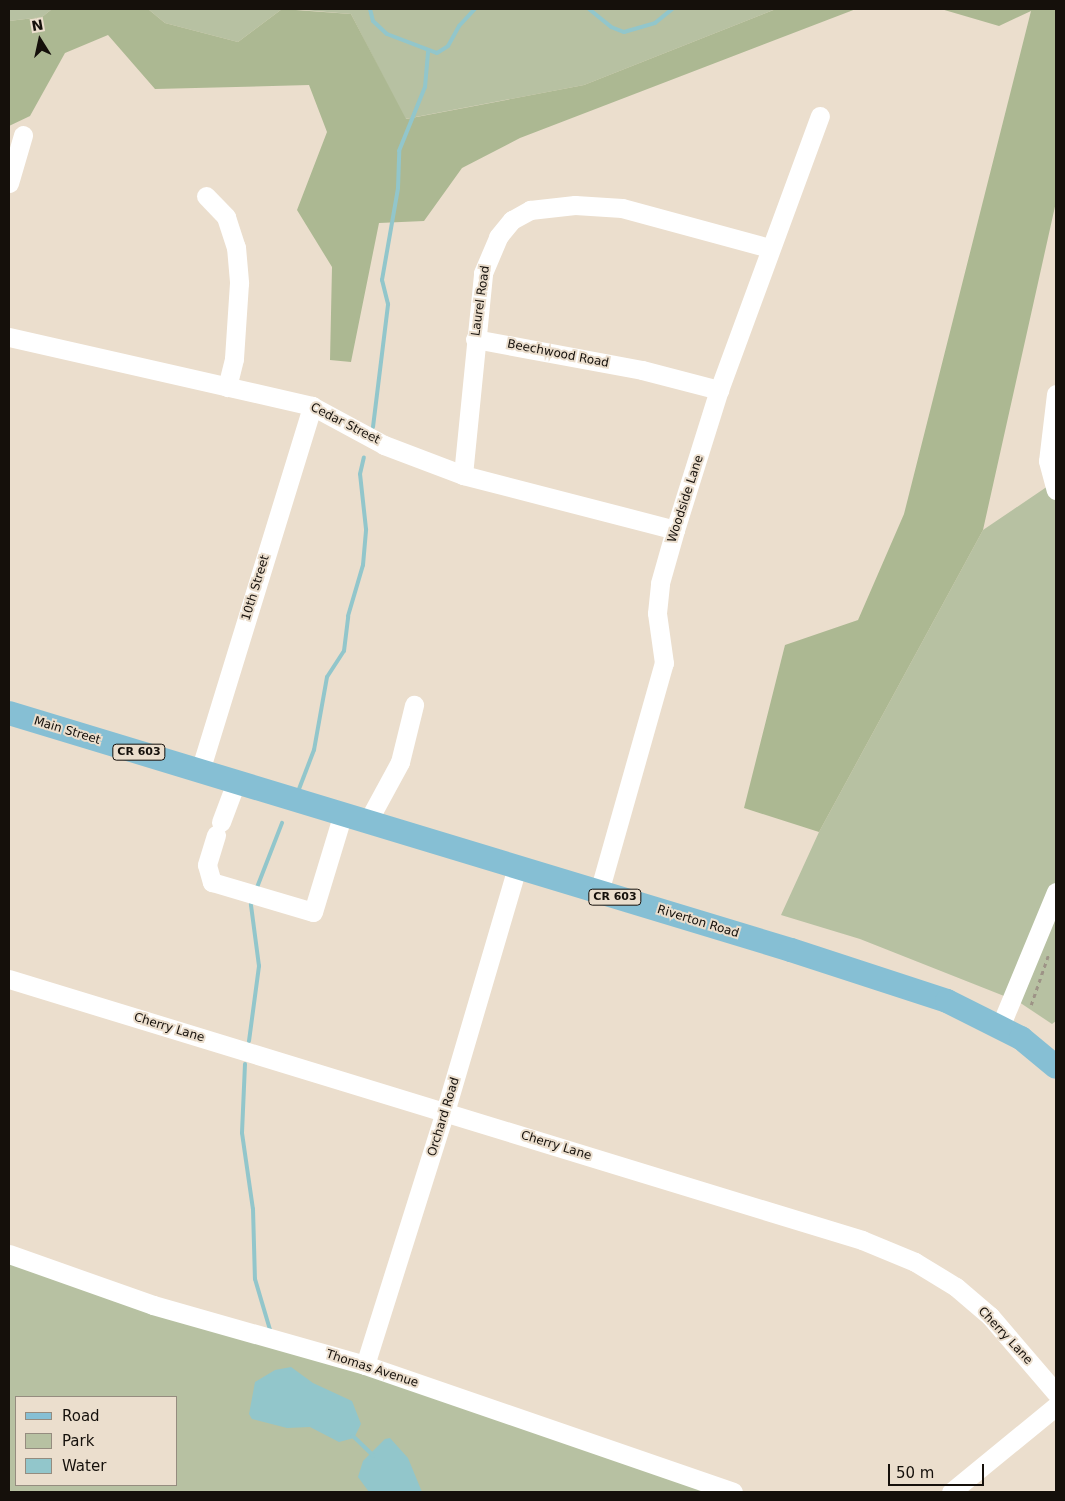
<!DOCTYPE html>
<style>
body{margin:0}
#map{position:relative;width:1065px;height:1501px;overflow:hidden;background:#ebdecd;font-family:"DejaVu Sans",sans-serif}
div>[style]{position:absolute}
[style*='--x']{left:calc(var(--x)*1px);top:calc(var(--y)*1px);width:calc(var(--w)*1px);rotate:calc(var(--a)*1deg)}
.green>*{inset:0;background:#b7c1a2}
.forest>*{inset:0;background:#acb892}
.water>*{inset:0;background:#92c6cb}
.stream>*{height:4px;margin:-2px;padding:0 2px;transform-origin:2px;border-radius:2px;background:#92c6cb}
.path>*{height:2.5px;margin-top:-1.25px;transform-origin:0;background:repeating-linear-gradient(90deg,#9d9386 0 4px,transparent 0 8px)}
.minor>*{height:19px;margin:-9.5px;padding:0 9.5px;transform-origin:9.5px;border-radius:9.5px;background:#fff}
.major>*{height:24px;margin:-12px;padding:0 12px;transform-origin:12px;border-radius:12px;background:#86bfd4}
span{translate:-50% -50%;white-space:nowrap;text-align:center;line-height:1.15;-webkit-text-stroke:4px #ebdecd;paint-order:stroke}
.shield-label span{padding:1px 4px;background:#ebdecd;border:1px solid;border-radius:4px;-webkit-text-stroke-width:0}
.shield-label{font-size:11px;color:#15100b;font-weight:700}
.street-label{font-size:12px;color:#15100b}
.frame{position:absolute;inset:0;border:10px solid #15100b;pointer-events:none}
.legend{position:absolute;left:15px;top:1396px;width:162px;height:90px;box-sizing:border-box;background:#ebdecd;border:1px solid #958c7f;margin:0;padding:6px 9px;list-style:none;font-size:15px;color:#15100b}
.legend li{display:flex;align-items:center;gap:10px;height:25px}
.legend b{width:25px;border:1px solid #958c7f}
.north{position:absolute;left:15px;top:15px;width:50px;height:50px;-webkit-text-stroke:4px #ebdecd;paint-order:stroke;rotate:350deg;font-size:14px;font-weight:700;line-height:20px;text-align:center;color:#15100b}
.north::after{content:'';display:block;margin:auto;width:18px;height:22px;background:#15100b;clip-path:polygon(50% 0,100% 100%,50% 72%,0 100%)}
.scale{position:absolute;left:888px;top:1464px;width:96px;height:22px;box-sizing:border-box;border:2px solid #15100b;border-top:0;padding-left:6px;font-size:15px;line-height:18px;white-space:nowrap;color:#15100b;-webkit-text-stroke:4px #ebdecd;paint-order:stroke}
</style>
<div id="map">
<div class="green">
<i style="clip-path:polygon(9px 9px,52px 9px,42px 17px,9px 21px)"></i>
<i style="clip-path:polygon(148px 9px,282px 9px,238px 42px,165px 23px)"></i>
<i style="clip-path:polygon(291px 9px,776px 9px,584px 85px,405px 119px,351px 14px)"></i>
<i style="clip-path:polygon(1048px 486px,1056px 502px,1056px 1021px,1052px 1024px,1019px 1002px,860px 939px,781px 915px,819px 832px,983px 530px)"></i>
<i style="clip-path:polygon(evenodd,9px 1254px,733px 1492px,9px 1492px,9px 1254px,16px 1397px,176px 1397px,176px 1485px,16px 1485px,16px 1397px)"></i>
</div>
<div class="forest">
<i style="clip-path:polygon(52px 9px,148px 9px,165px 23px,238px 42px,282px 9px,351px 14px,406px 119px,584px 85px,776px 9px,856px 9px,520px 138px,462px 168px,424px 221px,379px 223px,351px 362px,330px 360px,332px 267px,297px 210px,327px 132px,309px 85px,155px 89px,108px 35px,65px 53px,30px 116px,9px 126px,9px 21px,42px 17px)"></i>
<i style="clip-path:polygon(941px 9px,1056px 9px,1056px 202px,983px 530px,819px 832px,744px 808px,785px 645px,858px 620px,904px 514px,1031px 11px,999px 26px)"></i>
</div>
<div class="water">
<i style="clip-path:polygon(291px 1367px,313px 1383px,352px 1401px,361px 1424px,354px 1438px,339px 1442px,310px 1427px,287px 1428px,252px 1419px,249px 1414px,255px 1382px,275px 1370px)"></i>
<i style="clip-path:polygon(390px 1438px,408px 1458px,422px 1492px,369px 1492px,358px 1477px,363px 1461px,385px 1439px)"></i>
</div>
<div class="stream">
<i style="--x:370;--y:9;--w:12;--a:76"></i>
<i style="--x:373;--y:21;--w:19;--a:43"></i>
<i style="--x:387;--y:34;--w:53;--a:20.8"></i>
<i style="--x:437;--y:53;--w:13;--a:-32"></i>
<i style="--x:448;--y:46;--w:23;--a:-61"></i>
<i style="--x:459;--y:26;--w:23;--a:-47"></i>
<i style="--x:589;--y:9;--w:28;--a:39"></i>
<i style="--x:611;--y:27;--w:14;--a:21"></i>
<i style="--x:624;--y:32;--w:32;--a:-16"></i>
<i style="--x:655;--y:23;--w:22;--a:-39"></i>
<i style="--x:373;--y:427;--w:124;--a:-83"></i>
<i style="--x:388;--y:304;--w:25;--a:-104"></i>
<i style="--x:382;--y:280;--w:93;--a:-80.1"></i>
<i style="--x:398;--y:188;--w:37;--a:-88"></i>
<i style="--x:399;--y:151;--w:69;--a:-67.9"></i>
<i style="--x:425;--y:87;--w:36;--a:-85"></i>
<i style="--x:299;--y:789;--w:42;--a:-69"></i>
<i style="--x:314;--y:750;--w:74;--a:-79.9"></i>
<i style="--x:327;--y:677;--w:31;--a:-57"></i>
<i style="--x:344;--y:651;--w:35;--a:-83"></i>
<i style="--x:348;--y:616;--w:53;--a:-73.6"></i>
<i style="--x:363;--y:565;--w:36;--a:-85"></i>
<i style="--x:366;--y:529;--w:55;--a:-96.2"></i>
<i style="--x:360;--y:474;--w:17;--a:-77"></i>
<i style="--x:256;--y:890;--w:72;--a:-68.8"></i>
<i style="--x:249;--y:1041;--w:76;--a:-82.4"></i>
<i style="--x:259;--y:966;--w:62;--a:-97.5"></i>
<i style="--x:251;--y:905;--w:6;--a:-72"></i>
<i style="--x:245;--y:1064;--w:69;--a:92.5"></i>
<i style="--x:242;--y:1133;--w:77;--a:81.8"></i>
<i style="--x:253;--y:1209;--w:70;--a:88.4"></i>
<i style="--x:255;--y:1279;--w:56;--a:73.5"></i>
<i style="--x:353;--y:1436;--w:28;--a:44"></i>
</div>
<div class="path">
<i style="--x:1031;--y:1005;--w:55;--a:-70.9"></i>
</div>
<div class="minor">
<i style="--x:9;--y:183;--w:50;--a:-73.7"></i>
<i style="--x:206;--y:196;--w:29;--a:46"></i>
<i style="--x:226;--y:217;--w:32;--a:72"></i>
<i style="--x:236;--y:247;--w:36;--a:85"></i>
<i style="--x:239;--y:283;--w:76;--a:93.8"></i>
<i style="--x:234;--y:359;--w:29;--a:104"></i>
<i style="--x:9;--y:337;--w:311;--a:12.8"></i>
<i style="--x:312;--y:406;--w:82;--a:28.4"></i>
<i style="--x:384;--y:445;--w:85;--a:20.8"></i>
<i style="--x:463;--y:475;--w:219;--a:14.5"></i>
<i style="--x:475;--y:339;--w:170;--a:10.5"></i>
<i style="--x:642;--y:370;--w:80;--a:14.6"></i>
<i style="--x:1056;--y:394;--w:67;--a:96.8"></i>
<i style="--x:1048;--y:461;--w:30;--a:75"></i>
<i style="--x:463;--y:475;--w:203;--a:-84.3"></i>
<i style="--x:483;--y:273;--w:39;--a:-67"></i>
<i style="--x:498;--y:237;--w:22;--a:-51"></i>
<i style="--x:512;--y:220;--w:21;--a:-29"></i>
<i style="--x:530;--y:210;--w:45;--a:-6.3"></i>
<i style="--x:575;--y:205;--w:47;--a:3.7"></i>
<i style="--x:622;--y:208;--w:152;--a:15.2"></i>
<i style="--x:200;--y:771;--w:382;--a:-72.9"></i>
<i style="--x:368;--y:821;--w:67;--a:-61.5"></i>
<i style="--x:400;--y:762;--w:59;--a:-76.2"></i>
<i style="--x:221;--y:822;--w:43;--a:-69.4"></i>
<i style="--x:216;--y:835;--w:31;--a:107"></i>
<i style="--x:207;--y:865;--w:18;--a:74"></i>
<i style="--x:212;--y:882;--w:105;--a:16.5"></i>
<i style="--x:313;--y:912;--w:103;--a:-73.1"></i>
<i style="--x:599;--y:892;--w:238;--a:-74.2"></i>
<i style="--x:664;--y:663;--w:50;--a:-98"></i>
<i style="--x:657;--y:613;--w:30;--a:-84"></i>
<i style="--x:660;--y:583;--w:55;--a:-74.2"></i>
<i style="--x:675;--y:530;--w:147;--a:-72.6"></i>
<i style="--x:719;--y:390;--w:292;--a:-69.8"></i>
<i style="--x:9;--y:979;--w:892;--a:17.01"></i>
<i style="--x:862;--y:1240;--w:57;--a:22.5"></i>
<i style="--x:915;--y:1262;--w:48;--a:31.4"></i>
<i style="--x:956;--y:1287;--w:45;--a:40.5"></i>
<i style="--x:990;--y:1316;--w:101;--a:49.4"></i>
<i style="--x:1000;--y:1027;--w:146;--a:-67.5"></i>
<i style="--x:9;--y:1254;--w:153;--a:19.5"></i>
<i style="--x:153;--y:1305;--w:220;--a:15.8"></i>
<i style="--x:365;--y:1365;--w:389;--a:19"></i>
<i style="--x:365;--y:1365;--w:265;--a:-72.5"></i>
<i style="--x:445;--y:1112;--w:255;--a:-73.6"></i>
<i style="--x:951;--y:1492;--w:136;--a:-39.3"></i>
</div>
<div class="major">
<i style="--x:9;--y:713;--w:817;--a:16.86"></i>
<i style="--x:791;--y:950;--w:164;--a:18.1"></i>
<i style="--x:947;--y:1001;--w:83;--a:26.6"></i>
<i style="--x:1021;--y:1038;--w:45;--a:39.6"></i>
</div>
<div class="shield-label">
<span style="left:139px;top:752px">CR 603</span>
<span style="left:615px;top:897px">CR 603</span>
</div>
<div class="street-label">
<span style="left:481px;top:301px;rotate:-82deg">Laurel Road</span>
<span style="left:558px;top:354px;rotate:11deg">Beechwood Road</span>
<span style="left:345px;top:424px;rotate:27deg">Cedar Street</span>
<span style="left:686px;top:499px;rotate:-72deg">Woodside Lane</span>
<span style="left:256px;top:588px;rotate:-73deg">10th Street</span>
<span style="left:67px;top:731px;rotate:17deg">Main Street</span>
<span style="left:698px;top:922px;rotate:17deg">Riverton Road</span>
<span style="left:169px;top:1028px;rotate:17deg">Cherry Lane</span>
<span style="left:444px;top:1117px;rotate:-73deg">Orchard Road</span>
<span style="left:556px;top:1146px;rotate:17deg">Cherry Lane</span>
<span style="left:1005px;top:1336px;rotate:47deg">Cherry Lane</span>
<span style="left:372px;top:1369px;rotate:18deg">Thomas Avenue</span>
</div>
<div class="frame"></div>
<ul class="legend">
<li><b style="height:6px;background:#86bfd4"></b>Road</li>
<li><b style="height:14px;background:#b7c1a2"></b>Park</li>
<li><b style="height:14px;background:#92c6cb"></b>Water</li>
</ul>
<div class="north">N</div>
<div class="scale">50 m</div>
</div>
